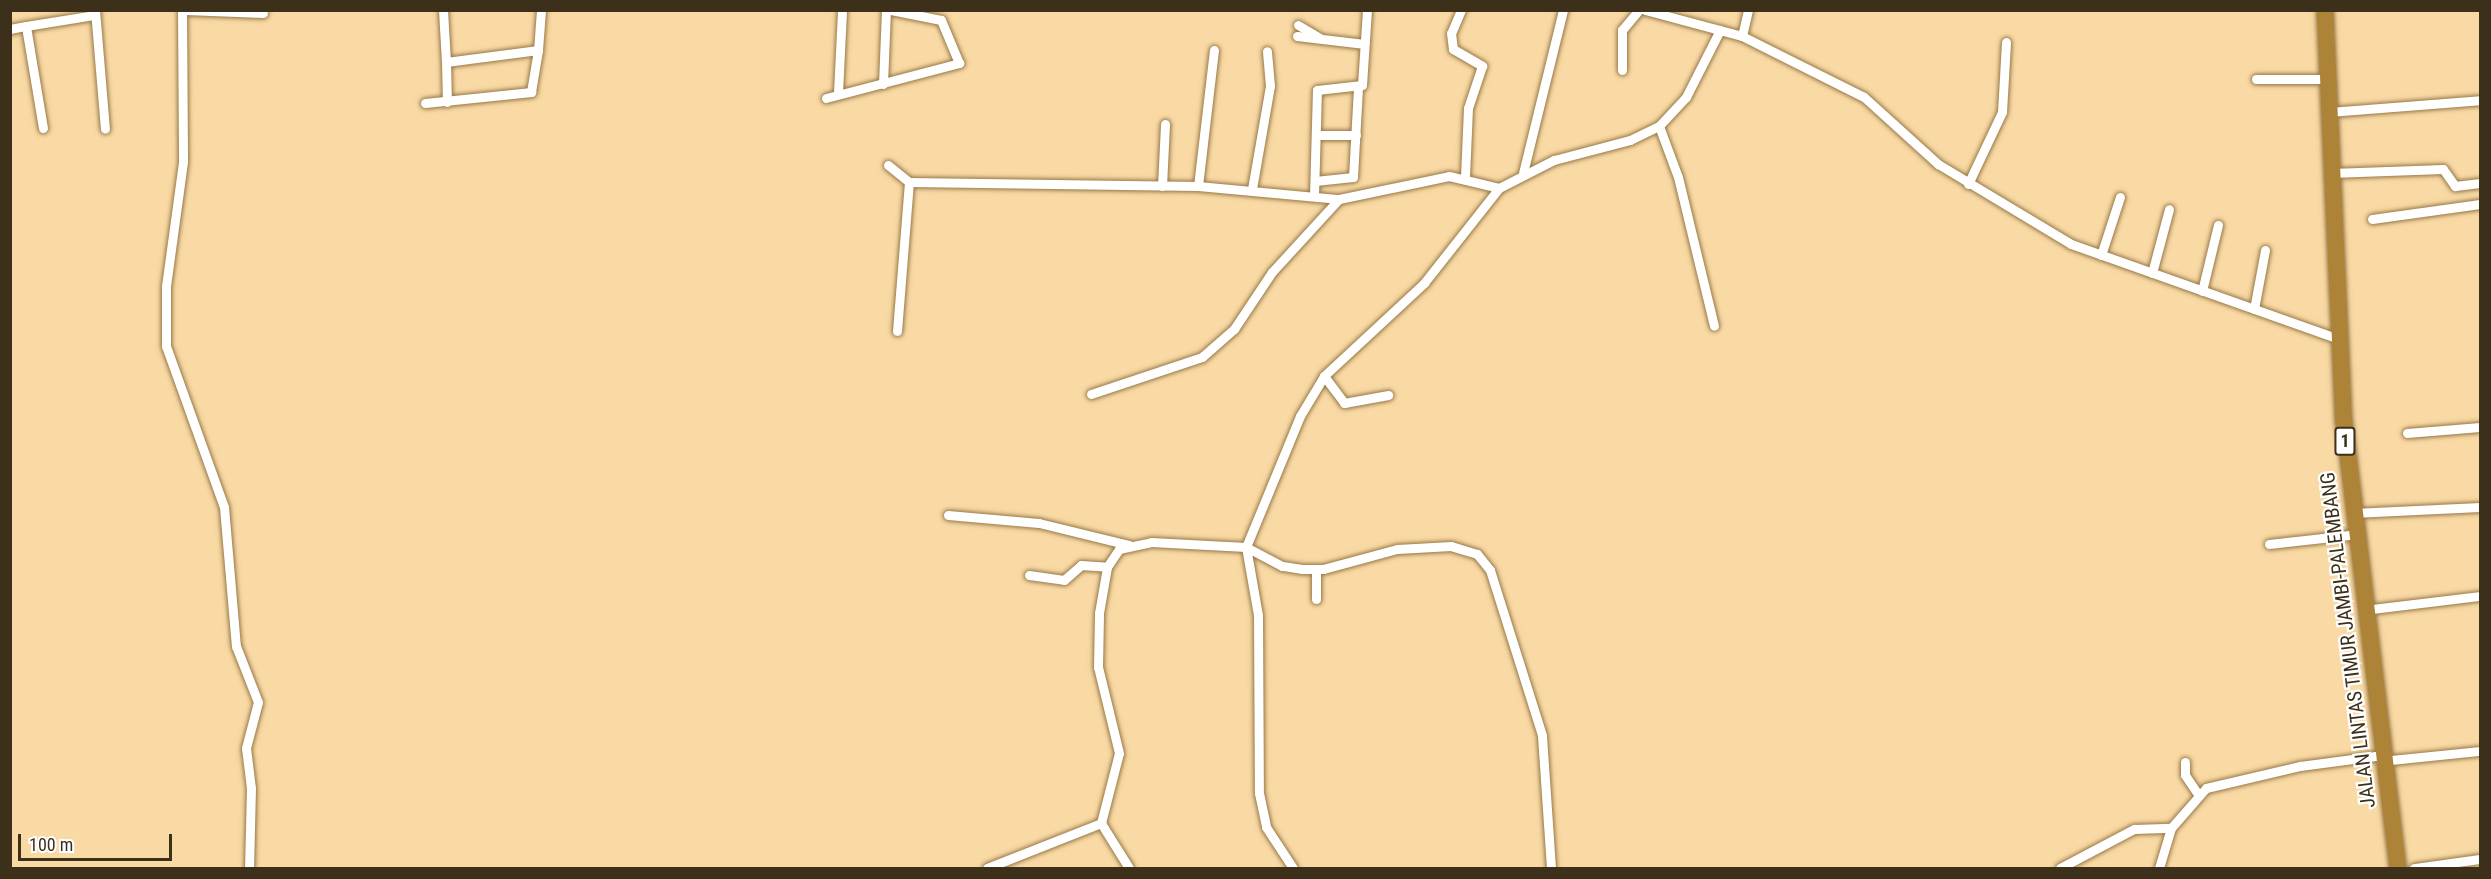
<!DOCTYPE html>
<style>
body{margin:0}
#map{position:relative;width:2491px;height:879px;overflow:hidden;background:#f9d9a4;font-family:"Roboto Condensed",sans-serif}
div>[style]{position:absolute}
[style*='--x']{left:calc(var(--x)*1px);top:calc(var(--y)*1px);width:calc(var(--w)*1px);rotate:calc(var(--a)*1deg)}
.roads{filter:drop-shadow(0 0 2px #977947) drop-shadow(0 0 2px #977947)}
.street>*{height:9px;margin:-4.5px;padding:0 4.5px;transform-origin:4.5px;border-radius:4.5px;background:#fff}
.highway>*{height:16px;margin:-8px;padding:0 8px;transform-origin:8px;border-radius:8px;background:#ad8337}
span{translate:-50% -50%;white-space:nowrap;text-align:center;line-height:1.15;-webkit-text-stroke:4.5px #fff;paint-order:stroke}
.shield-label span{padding:2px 4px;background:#fff;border:2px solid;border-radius:4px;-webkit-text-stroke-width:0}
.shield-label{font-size:18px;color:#3d301b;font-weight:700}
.street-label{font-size:20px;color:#3d301b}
.frame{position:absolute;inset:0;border:12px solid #3d301b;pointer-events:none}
.scale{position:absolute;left:18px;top:834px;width:154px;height:27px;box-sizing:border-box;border:3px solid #3d301b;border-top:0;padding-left:8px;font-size:18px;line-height:21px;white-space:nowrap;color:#3d301b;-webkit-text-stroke:4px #fff;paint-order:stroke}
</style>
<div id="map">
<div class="roads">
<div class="street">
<i style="--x:95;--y:10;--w:119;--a:85.2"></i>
<i style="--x:182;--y:10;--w:152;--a:89.6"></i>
<i style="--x:183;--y:162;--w:125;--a:97.8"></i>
<i style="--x:166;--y:286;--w:60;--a:90"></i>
<i style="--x:166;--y:346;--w:171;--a:70.2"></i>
<i style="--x:224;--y:507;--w:140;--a:85.1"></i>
<i style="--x:236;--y:646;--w:60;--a:68.6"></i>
<i style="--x:258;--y:702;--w:48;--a:104.6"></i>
<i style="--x:246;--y:748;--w:40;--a:82.9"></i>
<i style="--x:251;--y:788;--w:80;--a:91.4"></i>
<i style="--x:185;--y:10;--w:78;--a:2.2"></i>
<i style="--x:443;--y:10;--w:52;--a:86.7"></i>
<i style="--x:446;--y:62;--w:93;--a:-7.4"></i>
<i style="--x:538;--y:50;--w:40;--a:-85.7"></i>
<i style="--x:1461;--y:10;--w:25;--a:113"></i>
<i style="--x:1451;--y:33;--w:16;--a:83"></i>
<i style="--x:1453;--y:49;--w:34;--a:30"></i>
<i style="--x:1482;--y:66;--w:44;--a:108.4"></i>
<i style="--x:1468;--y:108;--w:70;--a:92.5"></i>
<i style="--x:1645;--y:10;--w:100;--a:15"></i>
<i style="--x:1742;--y:36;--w:136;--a:26.6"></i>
<i style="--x:1864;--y:97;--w:100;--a:42.2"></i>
<i style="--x:1938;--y:164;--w:155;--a:31"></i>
<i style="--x:2071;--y:244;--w:282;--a:19.5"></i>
<i style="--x:1298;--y:25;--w:26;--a:31"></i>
<i style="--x:10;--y:29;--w:16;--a:-11"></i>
<i style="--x:1297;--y:36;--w:68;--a:6.7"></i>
<i style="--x:1742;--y:36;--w:27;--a:-77"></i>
<i style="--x:446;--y:62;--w:40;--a:88.6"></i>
<i style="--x:1622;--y:70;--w:40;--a:-90"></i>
<i style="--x:1622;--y:30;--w:26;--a:-50"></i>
<i style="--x:2256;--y:79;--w:66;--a:0"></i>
<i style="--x:883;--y:84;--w:74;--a:-87.7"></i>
<i style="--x:838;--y:93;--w:83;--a:-87.2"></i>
<i style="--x:826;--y:98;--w:138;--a:-14.7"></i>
<i style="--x:959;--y:63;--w:47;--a:-112.7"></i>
<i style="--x:941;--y:20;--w:51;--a:-168.7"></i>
<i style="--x:425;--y:103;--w:107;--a:-5.9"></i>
<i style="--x:531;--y:92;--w:43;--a:-80.5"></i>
<i style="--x:2329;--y:112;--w:151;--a:-4.5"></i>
<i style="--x:1659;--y:126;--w:54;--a:69.6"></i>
<i style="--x:1678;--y:177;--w:153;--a:76.4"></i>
<i style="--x:43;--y:128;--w:103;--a:-99.5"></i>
<i style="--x:26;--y:26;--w:70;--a:-9.1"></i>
<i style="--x:1316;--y:135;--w:40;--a:0"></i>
<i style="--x:888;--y:165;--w:27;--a:39"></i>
<i style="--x:909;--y:182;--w:289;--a:0.8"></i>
<i style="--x:1198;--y:186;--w:142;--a:5.3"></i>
<i style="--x:1339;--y:199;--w:112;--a:-11.8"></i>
<i style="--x:1449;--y:176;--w:51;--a:13.5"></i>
<i style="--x:1523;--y:173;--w:168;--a:-76.2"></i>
<i style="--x:2331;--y:173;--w:112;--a:-2"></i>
<i style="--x:2443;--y:169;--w:21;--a:55"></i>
<i style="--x:2455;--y:186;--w:25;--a:-7"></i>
<i style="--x:1315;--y:181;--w:38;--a:-6"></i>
<i style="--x:1353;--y:177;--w:89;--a:-86.8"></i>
<i style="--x:1968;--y:184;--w:80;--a:-64.7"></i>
<i style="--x:2002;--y:112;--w:70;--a:-86.7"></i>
<i style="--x:1162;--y:186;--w:62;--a:-87.2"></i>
<i style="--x:1198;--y:186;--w:137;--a:-83.3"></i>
<i style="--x:1252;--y:189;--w:105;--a:-80.1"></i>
<i style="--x:1270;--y:86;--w:35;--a:-95"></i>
<i style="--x:1314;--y:196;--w:106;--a:-88.4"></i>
<i style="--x:1317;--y:90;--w:45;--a:-6.3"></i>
<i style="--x:1362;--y:85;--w:75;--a:-86.2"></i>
<i style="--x:2372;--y:219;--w:109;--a:-7.9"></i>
<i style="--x:2101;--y:255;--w:61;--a:-71.9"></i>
<i style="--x:2152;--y:273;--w:66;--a:-75.1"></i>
<i style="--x:2202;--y:291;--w:68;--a:-76.4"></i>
<i style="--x:2254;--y:309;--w:60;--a:-79.4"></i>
<i style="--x:897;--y:331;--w:149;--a:-85.4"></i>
<i style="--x:1324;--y:376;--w:34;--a:53"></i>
<i style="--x:1344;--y:403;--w:45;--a:-10.3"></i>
<i style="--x:1091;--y:394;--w:117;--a:-18.4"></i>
<i style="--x:1202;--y:357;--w:43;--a:-41.2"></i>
<i style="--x:1234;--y:329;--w:69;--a:-56.3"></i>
<i style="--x:1272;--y:272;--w:99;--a:-47.5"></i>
<i style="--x:2407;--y:433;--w:73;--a:-4.7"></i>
<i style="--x:2353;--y:513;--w:127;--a:-2.7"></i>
<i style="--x:948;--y:515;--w:91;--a:5"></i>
<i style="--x:1039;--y:523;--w:93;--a:13.7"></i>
<i style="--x:2269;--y:544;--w:81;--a:-6.4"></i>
<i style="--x:1029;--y:575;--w:35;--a:8"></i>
<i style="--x:1064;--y:580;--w:23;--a:-41"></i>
<i style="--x:1081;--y:565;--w:26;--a:4"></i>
<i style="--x:1316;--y:599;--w:30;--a:-90"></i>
<i style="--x:2364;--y:610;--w:117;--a:-6.9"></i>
<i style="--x:2381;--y:761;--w:100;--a:-5.8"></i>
<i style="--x:2185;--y:762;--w:13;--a:90"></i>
<i style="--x:2185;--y:775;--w:23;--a:56"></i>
<i style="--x:987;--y:868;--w:123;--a:-21.5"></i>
<i style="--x:1129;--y:868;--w:53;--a:-121.9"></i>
<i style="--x:1101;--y:823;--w:72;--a:-75.6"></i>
<i style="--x:1119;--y:753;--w:89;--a:-103.7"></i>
<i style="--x:1098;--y:667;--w:54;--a:-88.9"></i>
<i style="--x:1099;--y:613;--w:47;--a:-80.1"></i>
<i style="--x:1107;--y:567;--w:22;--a:-56"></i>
<i style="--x:1119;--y:549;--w:33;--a:-12"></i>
<i style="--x:1151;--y:542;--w:95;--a:3"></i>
<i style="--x:1246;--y:547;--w:69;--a:80"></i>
<i style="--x:1258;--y:615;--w:178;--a:89.7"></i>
<i style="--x:1259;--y:793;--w:35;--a:78"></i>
<i style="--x:1266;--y:827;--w:49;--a:56.6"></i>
<i style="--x:1551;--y:868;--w:133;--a:-93.9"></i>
<i style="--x:1542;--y:735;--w:173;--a:-107.5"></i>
<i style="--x:1490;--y:570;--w:21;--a:-129"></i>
<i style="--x:1477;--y:554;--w:27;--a:-163"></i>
<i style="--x:1451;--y:546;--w:54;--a:176.8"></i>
<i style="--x:1397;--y:549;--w:77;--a:164.9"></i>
<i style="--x:1323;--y:569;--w:21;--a:180"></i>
<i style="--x:1302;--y:569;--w:20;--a:-171"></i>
<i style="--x:1282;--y:566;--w:41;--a:-152.2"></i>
<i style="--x:1246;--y:547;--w:142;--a:-67.6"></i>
<i style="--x:1300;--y:416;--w:47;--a:-59"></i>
<i style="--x:1324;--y:376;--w:137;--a:-42.9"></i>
<i style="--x:1424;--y:283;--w:121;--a:-51.7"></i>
<i style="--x:1499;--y:188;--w:62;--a:-27"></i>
<i style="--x:1554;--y:160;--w:79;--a:-14.7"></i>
<i style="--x:1630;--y:140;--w:32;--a:-26"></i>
<i style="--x:1659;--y:126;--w:40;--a:-47"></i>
<i style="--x:1686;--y:97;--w:75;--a:-63.1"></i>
<i style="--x:2060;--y:868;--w:84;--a:-27.8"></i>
<i style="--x:2134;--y:829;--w:37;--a:-2"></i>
<i style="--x:2159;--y:868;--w:42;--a:-73.3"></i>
<i style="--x:2171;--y:828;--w:53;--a:-48.8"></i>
<i style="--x:2206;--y:788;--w:97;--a:-13.2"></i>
<i style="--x:2300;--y:766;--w:76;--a:-7.6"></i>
<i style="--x:2414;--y:868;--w:67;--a:-7.8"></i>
</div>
<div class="highway">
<i style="--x:2325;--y:10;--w:412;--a:87.4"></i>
<i style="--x:2344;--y:422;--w:449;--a:83.1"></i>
</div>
</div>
<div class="shield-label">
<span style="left:2345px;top:441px">1</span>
</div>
<div class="street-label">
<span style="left:2348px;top:640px;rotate:-97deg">JALAN LINTAS TIMUR JAMBI-PALEMBANG</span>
</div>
<div class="frame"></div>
<div class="scale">100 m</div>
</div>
